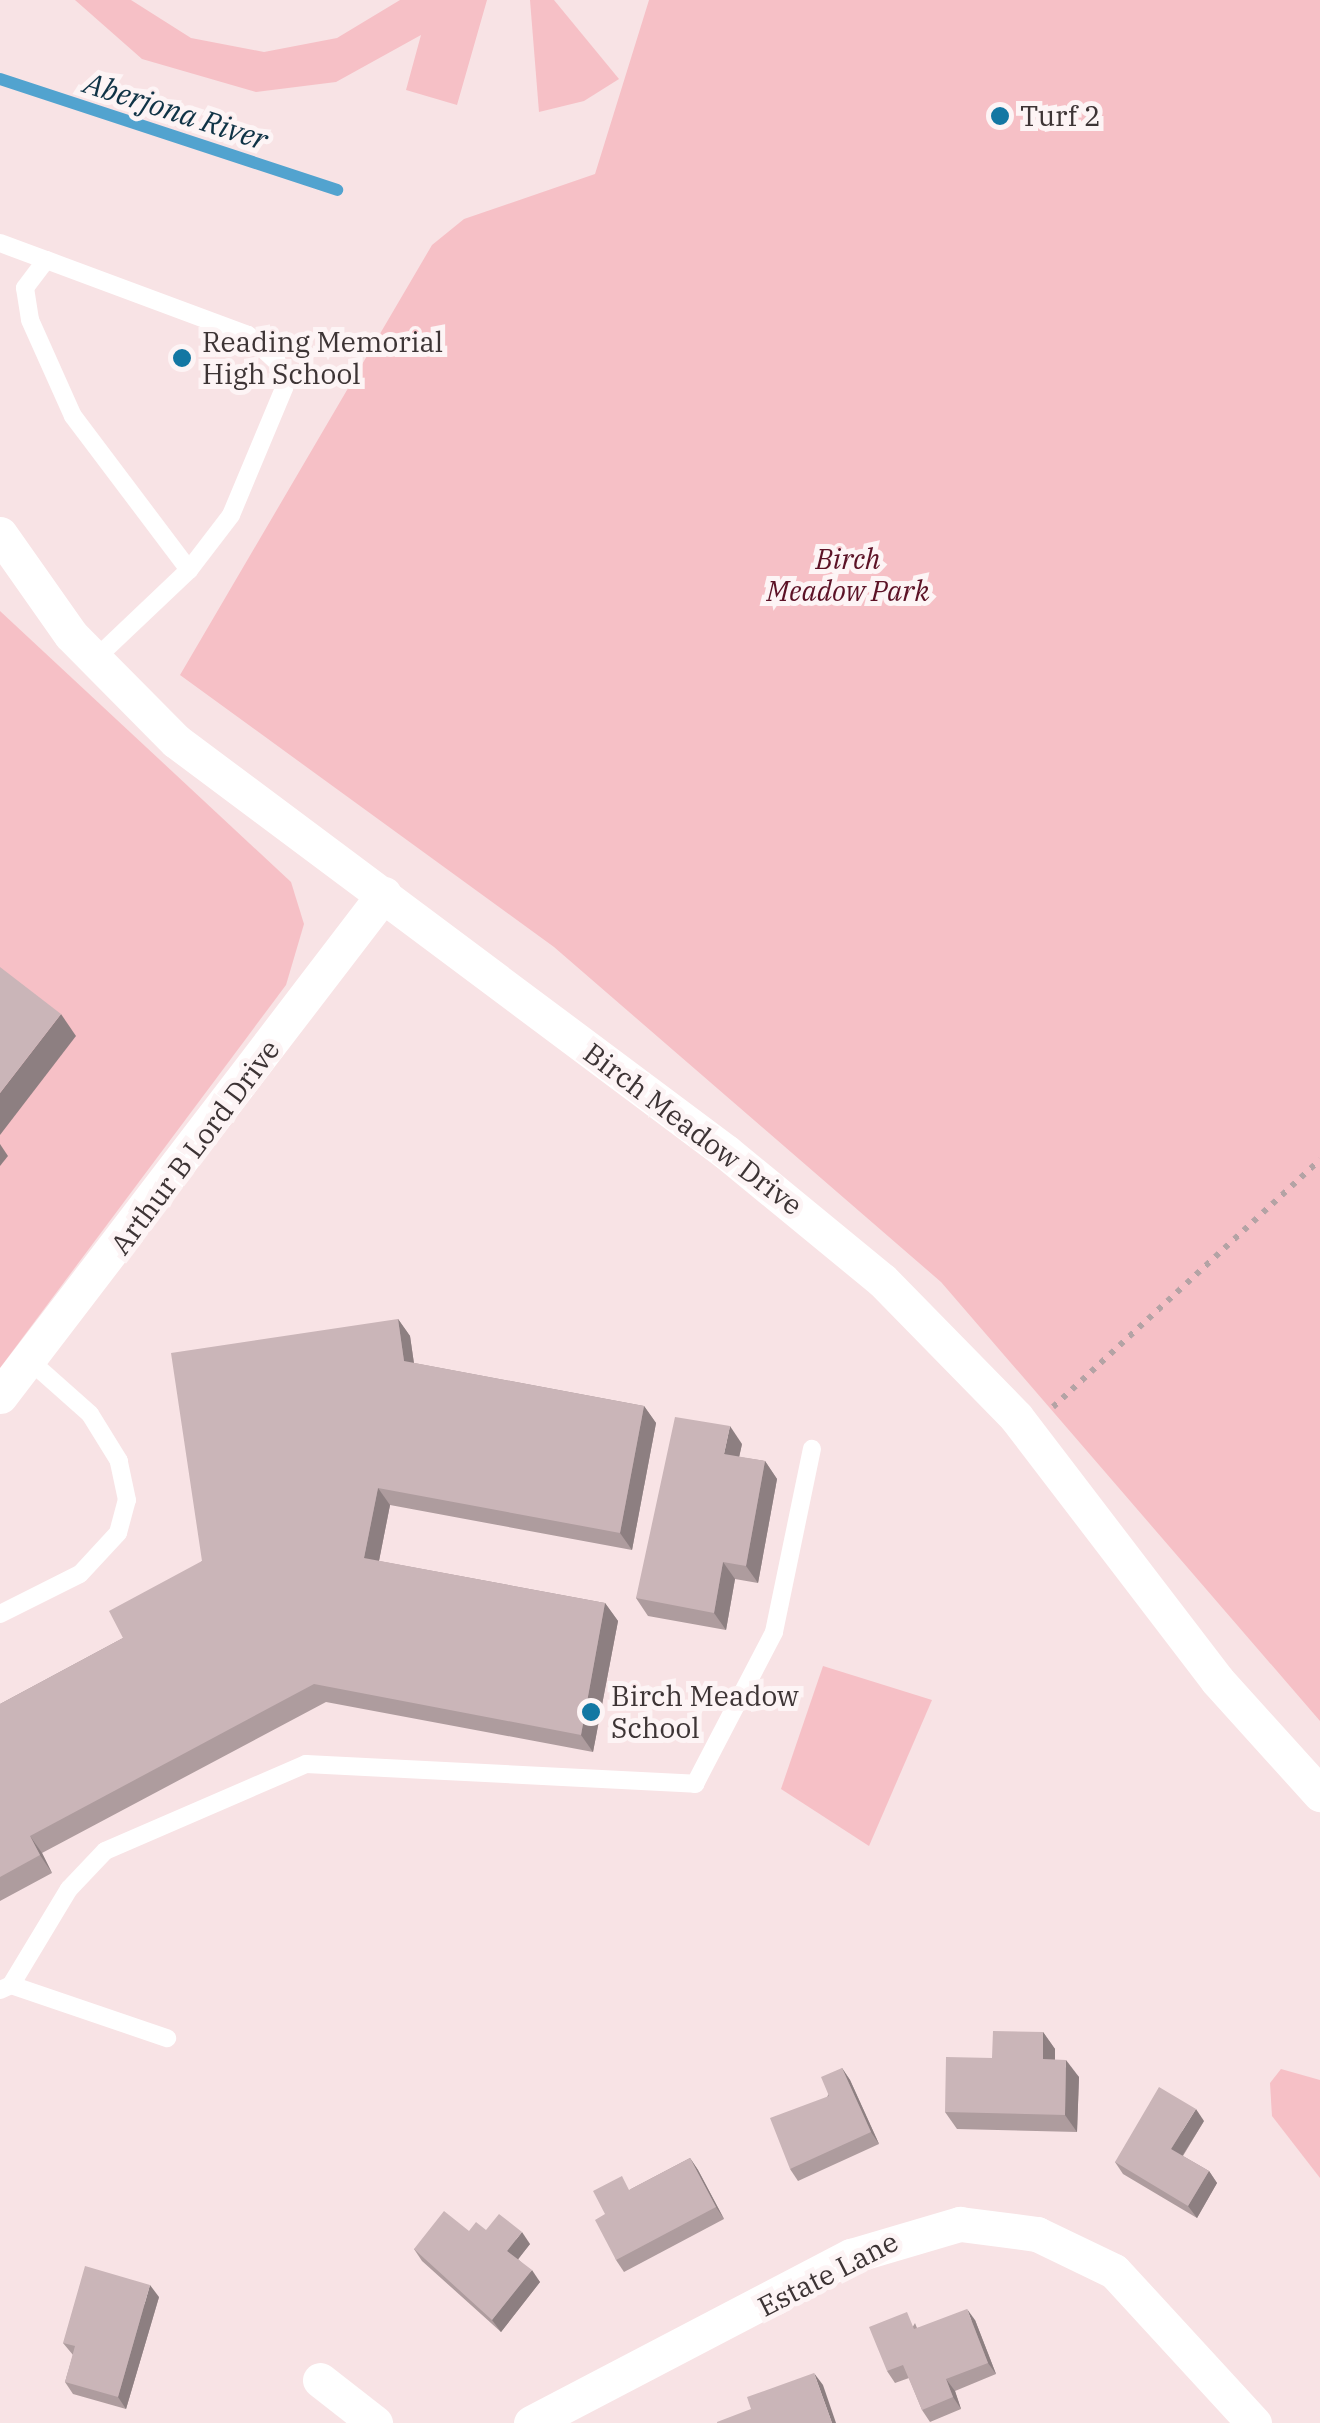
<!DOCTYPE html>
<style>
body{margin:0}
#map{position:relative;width:1320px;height:2423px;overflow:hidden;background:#f8e3e5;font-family:"IBM Plex Serif",serif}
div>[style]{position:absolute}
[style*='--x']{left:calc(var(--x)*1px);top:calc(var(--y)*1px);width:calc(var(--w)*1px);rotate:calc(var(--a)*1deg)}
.green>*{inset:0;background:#f6c0c6}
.stream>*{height:12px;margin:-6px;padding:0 6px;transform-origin:6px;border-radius:6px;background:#52a3cf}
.path>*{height:6px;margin-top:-3px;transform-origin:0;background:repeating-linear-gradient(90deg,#b4a3a5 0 5px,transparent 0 13px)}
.lane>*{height:18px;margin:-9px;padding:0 9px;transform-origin:9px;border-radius:9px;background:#fff}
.street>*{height:35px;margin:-17.5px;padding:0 17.5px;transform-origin:17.5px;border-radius:17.5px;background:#fff}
.wall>*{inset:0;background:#ae9c9e}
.shaded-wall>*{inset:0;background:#8d7f81}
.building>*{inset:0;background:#cab5b8}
.dots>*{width:28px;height:28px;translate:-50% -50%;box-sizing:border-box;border:5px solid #fdf4f5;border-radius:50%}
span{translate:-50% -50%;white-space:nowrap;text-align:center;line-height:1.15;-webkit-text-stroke:10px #fdf4f5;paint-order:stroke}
.poi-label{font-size:28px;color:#3d3435}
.left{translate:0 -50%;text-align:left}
.park-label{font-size:28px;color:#5c1226;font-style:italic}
.street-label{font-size:28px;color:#3d3435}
.water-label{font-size:30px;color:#0f3346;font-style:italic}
</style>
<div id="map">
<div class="green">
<i style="clip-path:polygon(75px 0,131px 0,191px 38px,264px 52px,337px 38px,400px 0,487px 0,457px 105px,406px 90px,421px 35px,336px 82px,256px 92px,142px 59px)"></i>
<i style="clip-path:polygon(530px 0,554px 0,619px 79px,584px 101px,539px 112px)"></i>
<i style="clip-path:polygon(649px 0,1320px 0,1320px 1721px,941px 1282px,554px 947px,180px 675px,432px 245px,464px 219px,595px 174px)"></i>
<i style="clip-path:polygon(0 611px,291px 882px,304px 924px,286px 985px,0 1368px)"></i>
<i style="clip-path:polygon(823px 1666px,932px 1700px,869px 1846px,781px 1789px)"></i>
<i style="clip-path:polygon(1281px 2069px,1320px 2080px,1320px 2178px,1272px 2116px,1270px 2083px)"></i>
</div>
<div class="stream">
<i style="--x:0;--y:79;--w:355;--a:18.2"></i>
</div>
<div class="path">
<i style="--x:1053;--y:1407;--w:364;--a:-42.8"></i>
</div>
<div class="lane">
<i style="--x:0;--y:243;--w:49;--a:20.3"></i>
<i style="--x:93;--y:661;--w:132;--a:-43.5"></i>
<i style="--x:189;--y:570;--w:69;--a:-52.6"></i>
<i style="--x:231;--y:515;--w:138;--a:-67.3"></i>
<i style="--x:284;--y:388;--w:27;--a:-105"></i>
<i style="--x:277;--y:362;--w:40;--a:-137"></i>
<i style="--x:248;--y:335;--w:215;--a:-159.6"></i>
<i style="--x:46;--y:260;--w:35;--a:127"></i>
<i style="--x:25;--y:288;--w:32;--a:81"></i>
<i style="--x:30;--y:320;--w:105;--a:65.9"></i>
<i style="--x:73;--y:416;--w:193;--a:53"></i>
<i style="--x:0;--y:1614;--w:89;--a:-26.6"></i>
<i style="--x:80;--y:1574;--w:56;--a:-47.2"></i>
<i style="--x:118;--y:1533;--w:34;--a:-75"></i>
<i style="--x:127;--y:1500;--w:40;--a:-102"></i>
<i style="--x:119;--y:1461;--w:55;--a:-121.7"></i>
<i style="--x:90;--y:1414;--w:84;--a:-138.4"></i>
<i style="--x:11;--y:1985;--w:112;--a:-58.9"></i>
<i style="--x:69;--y:1889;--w:52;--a:-46.5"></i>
<i style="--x:105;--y:1851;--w:219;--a:-23.4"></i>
<i style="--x:306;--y:1764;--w:390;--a:2.9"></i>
<i style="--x:695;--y:1784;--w:171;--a:-62.5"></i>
<i style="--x:774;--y:1632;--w:187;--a:-78.3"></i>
<i style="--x:0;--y:1990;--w:12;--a:-24"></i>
<i style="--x:11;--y:1985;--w:165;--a:18.8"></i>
</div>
<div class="street">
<i style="--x:0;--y:534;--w:123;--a:54.9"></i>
<i style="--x:71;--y:635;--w:149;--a:45.3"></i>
<i style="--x:176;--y:741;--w:687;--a:36.77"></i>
<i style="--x:726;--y:1152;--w:202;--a:39.4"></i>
<i style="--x:882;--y:1280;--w:192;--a:45.6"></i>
<i style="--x:1016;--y:1417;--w:331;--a:52.6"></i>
<i style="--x:1217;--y:1680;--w:154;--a:47.9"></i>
<i style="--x:0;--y:1396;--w:632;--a:-52.59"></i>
<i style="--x:320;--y:2380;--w:70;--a:38"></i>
<i style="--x:531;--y:2423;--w:361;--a:-27.6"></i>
<i style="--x:851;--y:2256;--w:114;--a:-16.4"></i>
<i style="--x:960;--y:2224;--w:78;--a:7.4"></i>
<i style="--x:1037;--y:2234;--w:85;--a:25.7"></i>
<i style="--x:1114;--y:2271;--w:207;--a:47.4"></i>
</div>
<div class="wall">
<i style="clip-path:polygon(398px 1319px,410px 1336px,414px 1363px,644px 1406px,656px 1423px,632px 1550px,390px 1505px,379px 1561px,605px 1603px,618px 1621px,593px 1752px,326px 1702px,42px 1853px,52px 1873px,0 1901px,0 1704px,123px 1638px,202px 1561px)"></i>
<i style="clip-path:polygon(742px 1444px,739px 1457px,765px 1461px,777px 1479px,758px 1583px,735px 1579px,726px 1630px,648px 1616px,636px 1598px)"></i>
<i style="clip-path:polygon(1043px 2032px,1055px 2049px,1055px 2060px,1079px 2077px,1077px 2132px,957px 2129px,945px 2112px,992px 2058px)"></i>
<i style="clip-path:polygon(842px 2068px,850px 2080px,879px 2144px,798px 2181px,790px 2169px)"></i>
<i style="clip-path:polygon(1204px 2121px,1183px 2156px,1209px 2171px,1217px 2183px,1197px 2218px,1123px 2174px,1115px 2162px)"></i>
<i style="clip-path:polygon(690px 2158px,698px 2170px,724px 2219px,624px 2272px,616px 2260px,605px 2214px,631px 2189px)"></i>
<i style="clip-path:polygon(486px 2230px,530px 2244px,518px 2259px,540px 2282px,501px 2332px,422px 2261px,414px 2249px)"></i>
<i style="clip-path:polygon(159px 2297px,126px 2409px,73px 2394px,65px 2382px,73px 2355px,63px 2343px)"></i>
<i style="clip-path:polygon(975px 2320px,996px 2374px,955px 2391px,961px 2409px,930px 2422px,922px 2410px,909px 2378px,895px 2383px,887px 2371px,915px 2323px,917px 2328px)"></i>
</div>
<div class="shaded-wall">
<i style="clip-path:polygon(61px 1014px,76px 1036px,0 1135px,0 1093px)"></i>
<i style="clip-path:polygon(0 1144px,8px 1156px,0 1166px)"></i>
<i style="clip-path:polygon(398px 1319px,410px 1336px,416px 1378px,404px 1361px)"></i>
<i style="clip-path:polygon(644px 1406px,656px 1423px,632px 1550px,620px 1533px)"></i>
<i style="clip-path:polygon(730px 1426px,742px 1444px,736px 1471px,724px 1454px)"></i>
<i style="clip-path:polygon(765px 1461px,777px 1479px,758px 1583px,746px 1566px)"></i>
<i style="clip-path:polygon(378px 1488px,390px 1505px,376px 1576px,364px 1558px)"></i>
<i style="clip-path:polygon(723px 1562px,735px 1579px,726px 1630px,714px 1613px)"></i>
<i style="clip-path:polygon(605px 1603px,618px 1621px,593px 1752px,581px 1735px)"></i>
<i style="clip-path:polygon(30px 1836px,42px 1853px,52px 1873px,40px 1855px)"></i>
<i style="clip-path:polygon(1043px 2032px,1055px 2049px,1055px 2076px,1043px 2059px)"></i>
<i style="clip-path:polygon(1066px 2060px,1079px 2077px,1077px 2132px,1065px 2115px)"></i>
<i style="clip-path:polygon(842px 2068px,850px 2080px,879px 2144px,871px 2132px)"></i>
<i style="clip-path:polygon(1196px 2109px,1204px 2121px,1179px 2161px,1171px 2149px)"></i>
<i style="clip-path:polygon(690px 2158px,698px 2170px,724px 2219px,716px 2207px)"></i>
<i style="clip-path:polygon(1209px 2171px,1217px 2183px,1197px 2218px,1188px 2206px)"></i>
<i style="clip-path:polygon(522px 2232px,530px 2244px,516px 2262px,507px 2251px)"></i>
<i style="clip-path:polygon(532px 2270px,540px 2282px,501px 2332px,492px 2320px)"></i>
<i style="clip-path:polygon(150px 2285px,159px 2297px,126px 2409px,118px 2397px)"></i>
<i style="clip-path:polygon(967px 2309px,975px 2320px,996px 2374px,988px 2363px)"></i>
<i style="clip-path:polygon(814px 2373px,823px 2385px,836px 2423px,832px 2423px)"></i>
<i style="clip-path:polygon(946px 2379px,955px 2391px,961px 2409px,953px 2397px)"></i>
</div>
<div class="building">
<i style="clip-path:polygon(0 967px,61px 1014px,0 1093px)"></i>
<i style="clip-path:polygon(398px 1319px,404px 1361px,644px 1406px,620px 1533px,378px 1488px,364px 1558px,605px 1603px,581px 1735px,314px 1684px,30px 1836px,40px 1855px,0 1877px,0 1704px,123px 1638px,109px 1611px,202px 1561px,171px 1353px)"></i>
<i style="clip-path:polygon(675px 1417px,730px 1426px,724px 1454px,765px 1461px,746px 1566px,723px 1562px,714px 1613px,636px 1598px)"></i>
<i style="clip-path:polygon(993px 2031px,1043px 2032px,1043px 2059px,1066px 2060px,1065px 2115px,945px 2112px,946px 2057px,992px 2058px)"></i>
<i style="clip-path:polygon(842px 2068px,871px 2132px,790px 2169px,770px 2118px,829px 2096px,821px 2077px)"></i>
<i style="clip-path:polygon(1159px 2087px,1196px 2109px,1171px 2149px,1209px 2171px,1188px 2206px,1115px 2162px)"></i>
<i style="clip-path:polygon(690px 2158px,716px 2207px,616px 2260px,595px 2220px,605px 2214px,593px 2191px,622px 2176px,629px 2190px)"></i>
<i style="clip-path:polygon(444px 2211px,469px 2231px,476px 2222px,486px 2230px,499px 2214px,522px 2232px,507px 2251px,532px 2270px,492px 2320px,414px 2249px)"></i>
<i style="clip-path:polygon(85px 2266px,150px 2285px,118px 2397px,65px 2382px,75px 2346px,63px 2343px)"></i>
<i style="clip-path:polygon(967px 2309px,988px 2363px,946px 2379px,953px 2397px,922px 2410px,903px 2365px,887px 2371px,869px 2327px,907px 2312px,914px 2329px)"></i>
<i style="clip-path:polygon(814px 2373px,832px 2423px,717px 2423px,717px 2422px,751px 2409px,747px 2397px)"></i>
</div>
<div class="dots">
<i style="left:1000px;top:116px;background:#1377a3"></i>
<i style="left:182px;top:358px;background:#1377a3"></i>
<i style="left:591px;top:1712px;background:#1377a3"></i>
</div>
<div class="poi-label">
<span class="left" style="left:1020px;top:116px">Turf 2</span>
<span class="left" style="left:202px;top:358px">Reading Memorial<br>High School</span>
<span class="left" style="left:611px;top:1712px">Birch Meadow<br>School</span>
</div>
<div class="park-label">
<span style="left:848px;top:575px">Birch<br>Meadow Park</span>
</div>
<div class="street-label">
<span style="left:693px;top:1129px;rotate:37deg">Birch Meadow Drive</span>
<span style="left:195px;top:1147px;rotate:-53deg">Arthur B Lord Drive</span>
<span style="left:828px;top:2274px;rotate:-27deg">Estate Lane</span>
</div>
<div class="water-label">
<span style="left:176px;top:111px;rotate:18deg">Aberjona River</span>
</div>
</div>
